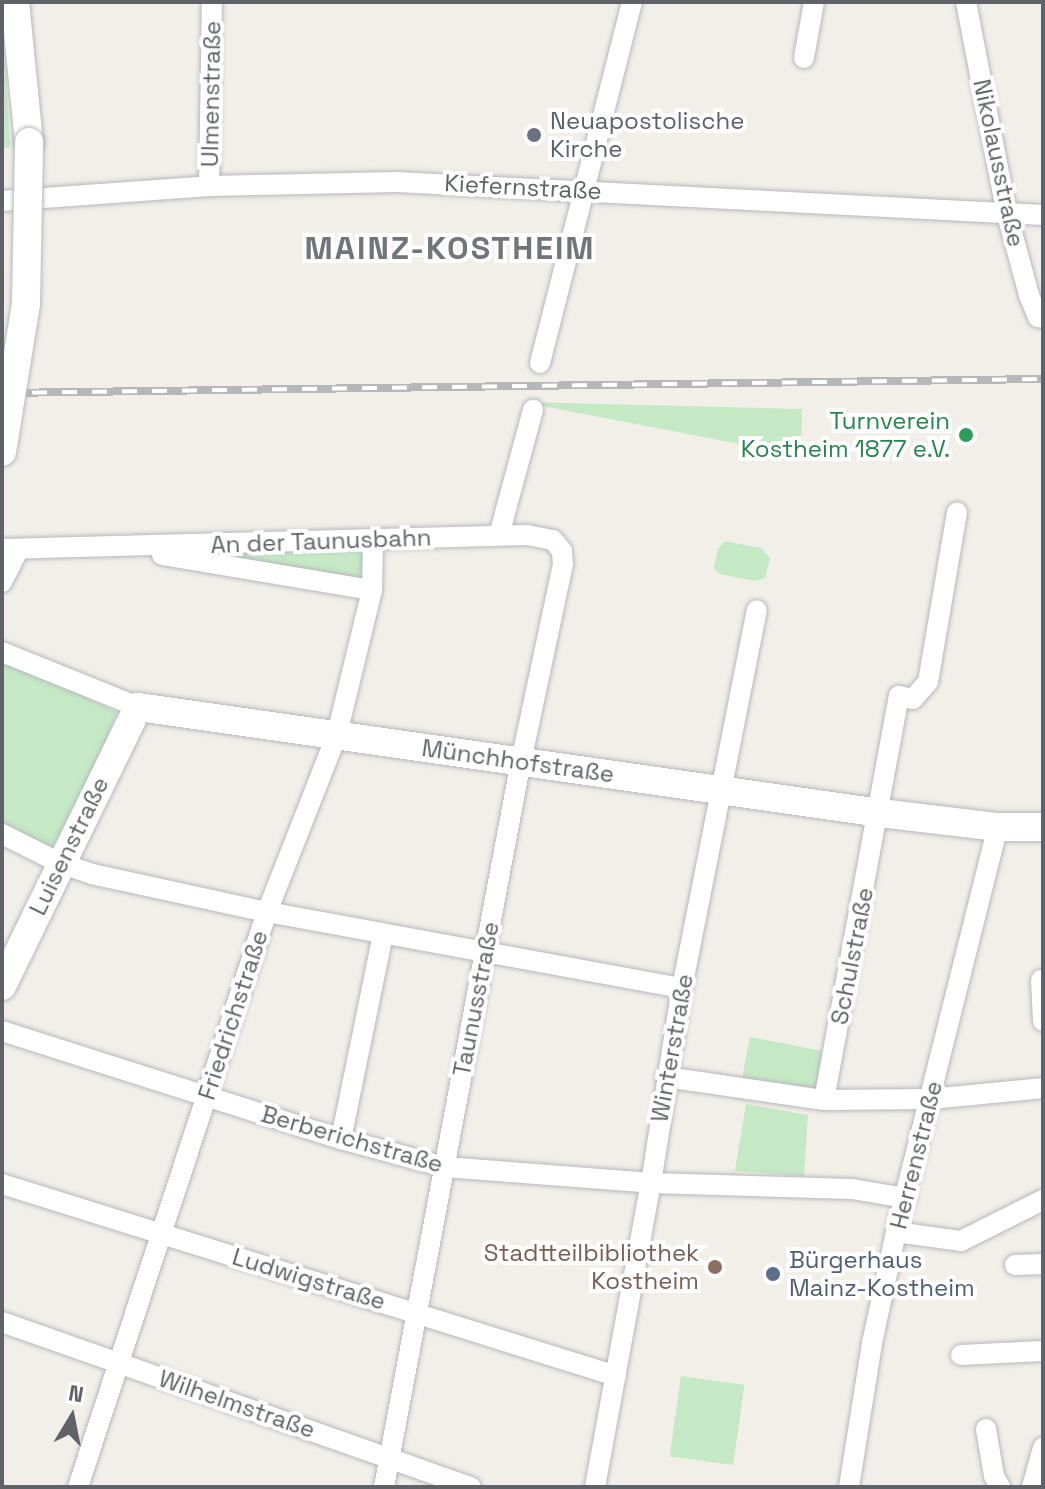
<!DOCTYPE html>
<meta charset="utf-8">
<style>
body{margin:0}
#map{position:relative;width:1045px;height:1489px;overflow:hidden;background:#f1efe8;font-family:"Space Grotesk",sans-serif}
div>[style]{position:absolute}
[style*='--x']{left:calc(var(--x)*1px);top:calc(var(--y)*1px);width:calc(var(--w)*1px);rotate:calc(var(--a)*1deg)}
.green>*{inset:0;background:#c5e8c5;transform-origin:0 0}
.roads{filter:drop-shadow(0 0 2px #b5b8bc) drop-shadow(0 0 2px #b5b8bc)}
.street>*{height:20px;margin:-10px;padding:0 10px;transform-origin:10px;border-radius:10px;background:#fff}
.secondary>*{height:28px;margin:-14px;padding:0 14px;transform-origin:14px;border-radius:14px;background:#fff}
.rail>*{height:8px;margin-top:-4px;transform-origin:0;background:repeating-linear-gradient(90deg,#fff 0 15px,#b6b7b8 0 30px);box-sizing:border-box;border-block:2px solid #b6b7b8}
.bridges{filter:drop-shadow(0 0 2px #b6babf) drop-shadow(0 0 2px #b6babf)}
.secondary-bridge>*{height:28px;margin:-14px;padding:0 14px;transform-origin:14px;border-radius:14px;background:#fff}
.dots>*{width:22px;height:22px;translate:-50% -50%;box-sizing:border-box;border:4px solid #fff;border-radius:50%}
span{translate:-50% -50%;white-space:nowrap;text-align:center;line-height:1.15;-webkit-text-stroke:8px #fff;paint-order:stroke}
.street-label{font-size:24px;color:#5f6368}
.worship-label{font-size:24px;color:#5b616d}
.left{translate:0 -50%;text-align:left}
.leisure-label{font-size:24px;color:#27864d}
.right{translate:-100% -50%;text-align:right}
.education-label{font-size:24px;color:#785e54}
.service-label{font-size:24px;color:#4e5e75}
.district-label{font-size:32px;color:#70757a;font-weight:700;letter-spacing:2px}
.frame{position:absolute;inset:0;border:4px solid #5f6368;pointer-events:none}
.north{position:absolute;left:32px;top:1377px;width:80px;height:80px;-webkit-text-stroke:6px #fff;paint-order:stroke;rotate:10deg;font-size:22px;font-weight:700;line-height:32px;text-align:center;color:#5f6368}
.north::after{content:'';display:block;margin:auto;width:28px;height:36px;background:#5f6368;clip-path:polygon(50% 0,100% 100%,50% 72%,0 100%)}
</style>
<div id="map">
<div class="green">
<i style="clip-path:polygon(2px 19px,10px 143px,9px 148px,2px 148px)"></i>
<i style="clip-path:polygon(522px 402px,802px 409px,801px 456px)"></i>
<i style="clip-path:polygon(373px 541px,372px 590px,114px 547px)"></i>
<i style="clip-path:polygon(725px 541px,761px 548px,770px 558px,765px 578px,755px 581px,719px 574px,714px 568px,718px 549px)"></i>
<i style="clip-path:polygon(2px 657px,117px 712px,69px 836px,57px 846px,48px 847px,2px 824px)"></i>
<i style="left:750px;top:1037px;width:75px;height:43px;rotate:11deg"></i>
<i style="clip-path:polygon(746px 1104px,808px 1115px,804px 1176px,735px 1171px)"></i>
<i style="left:681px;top:1376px;width:64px;height:81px;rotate:8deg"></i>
</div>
<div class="roads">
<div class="street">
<i style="--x:966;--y:2;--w:216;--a:79.1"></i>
<i style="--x:1007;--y:214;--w:84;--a:74.8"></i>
<i style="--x:1029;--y:295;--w:24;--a:68"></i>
<i style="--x:1038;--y:317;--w:5;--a:11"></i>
<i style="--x:804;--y:58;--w:57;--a:-79.9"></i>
<i style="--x:209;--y:186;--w:184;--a:-89.1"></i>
<i style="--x:2;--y:201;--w:208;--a:-4.1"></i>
<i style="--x:209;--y:186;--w:188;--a:-1.2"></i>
<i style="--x:397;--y:182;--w:647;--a:2.92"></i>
<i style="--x:540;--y:363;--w:373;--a:-75.7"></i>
<i style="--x:499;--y:535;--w:130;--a:-74.8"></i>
<i style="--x:2;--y:549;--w:525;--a:-1.53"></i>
<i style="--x:527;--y:535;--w:26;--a:11"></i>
<i style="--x:553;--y:540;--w:14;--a:51"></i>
<i style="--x:562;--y:551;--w:13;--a:86"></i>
<i style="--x:563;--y:564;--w:201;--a:102"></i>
<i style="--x:521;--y:761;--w:739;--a:100.69"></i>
<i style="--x:162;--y:555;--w:213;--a:9.5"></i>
<i style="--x:2;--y:582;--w:37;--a:-63"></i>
<i style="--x:2;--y:652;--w:147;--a:22"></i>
<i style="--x:2;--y:834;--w:65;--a:26.6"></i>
<i style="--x:60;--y:863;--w:34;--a:19"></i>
<i style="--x:92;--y:874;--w:179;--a:12.3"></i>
<i style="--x:267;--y:912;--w:422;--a:10.4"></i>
<i style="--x:1041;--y:980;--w:41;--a:87.2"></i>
<i style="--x:2;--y:1031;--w:356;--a:17.7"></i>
<i style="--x:341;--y:1139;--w:108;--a:15.1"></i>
<i style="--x:445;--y:1167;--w:207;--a:4.4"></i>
<i style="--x:651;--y:1183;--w:201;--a:1.7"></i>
<i style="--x:852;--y:1189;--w:55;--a:9.5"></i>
<i style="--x:666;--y:1077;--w:160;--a:8.3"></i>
<i style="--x:824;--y:1100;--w:107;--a:-0.5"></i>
<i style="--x:931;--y:1099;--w:113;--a:-5.6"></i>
<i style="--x:824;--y:1100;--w:411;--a:-79.5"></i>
<i style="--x:899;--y:696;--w:14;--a:12"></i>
<i style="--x:913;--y:699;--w:23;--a:-49"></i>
<i style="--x:928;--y:682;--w:172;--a:-80.3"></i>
<i style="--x:341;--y:1139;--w:209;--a:-78.4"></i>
<i style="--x:2;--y:1184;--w:643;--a:17.36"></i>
<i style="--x:896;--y:1232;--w:66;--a:7.9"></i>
<i style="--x:961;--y:1241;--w:92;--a:-26.6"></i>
<i style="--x:1015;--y:1265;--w:28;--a:-2"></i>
<i style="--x:2;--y:1322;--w:497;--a:19.4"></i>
<i style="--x:961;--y:1355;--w:82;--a:-2.8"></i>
<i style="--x:986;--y:1429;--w:48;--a:80.3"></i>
<i style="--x:994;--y:1476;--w:13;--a:61"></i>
<i style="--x:78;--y:1487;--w:605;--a:-71.8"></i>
<i style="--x:267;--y:912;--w:191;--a:-68.5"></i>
<i style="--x:337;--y:734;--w:148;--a:-76.3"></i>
<i style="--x:372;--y:590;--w:49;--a:-88.8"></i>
<i style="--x:595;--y:1487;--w:309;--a:-79.6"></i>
<i style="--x:651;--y:1183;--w:197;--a:-81"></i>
<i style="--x:682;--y:988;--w:385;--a:-78.8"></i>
<i style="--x:849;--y:1487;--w:146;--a:-80.9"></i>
<i style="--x:872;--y:1343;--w:114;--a:-77.8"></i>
<i style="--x:896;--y:1232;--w:418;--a:-75.9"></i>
<i style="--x:1032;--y:1487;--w:41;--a:-74.2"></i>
</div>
<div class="secondary">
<i style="--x:15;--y:2;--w:141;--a:84.3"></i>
<i style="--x:2;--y:986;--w:310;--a:-64"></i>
<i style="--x:138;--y:707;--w:750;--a:8.13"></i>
<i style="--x:880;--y:813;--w:119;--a:6.8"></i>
<i style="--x:998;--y:827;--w:45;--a:0"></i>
</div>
</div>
<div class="rail">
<i style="--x:2;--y:393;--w:1041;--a:-0.77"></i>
</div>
<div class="bridges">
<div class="secondary-bridge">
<i style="--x:2;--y:452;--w:151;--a:-80.8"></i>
<i style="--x:26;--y:303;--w:161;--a:-88.9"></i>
</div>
</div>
<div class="dots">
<i style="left:534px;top:135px;background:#6b7280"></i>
<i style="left:966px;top:435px;background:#2e9e5b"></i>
<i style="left:715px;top:1267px;background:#8d6e63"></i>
<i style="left:773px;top:1274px;background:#5c6f8a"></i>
</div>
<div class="street-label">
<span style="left:211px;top:94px;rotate:-89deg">Ulmenstraße</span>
<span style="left:999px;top:163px;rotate:78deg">Nikolausstraße</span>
<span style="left:523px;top:187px;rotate:3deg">Kiefernstraße</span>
<span style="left:321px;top:541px;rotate:-2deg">An der Taunusbahn</span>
<span style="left:518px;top:761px;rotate:8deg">Münchhofstraße</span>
<span style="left:69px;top:846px;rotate:-64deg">Luisenstraße</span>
<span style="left:852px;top:956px;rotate:-79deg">Schulstraße</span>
<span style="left:476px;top:999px;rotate:-79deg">Taunusstraße</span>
<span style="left:233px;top:1015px;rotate:-72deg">Friedrichstraße</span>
<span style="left:672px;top:1048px;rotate:-80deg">Winterstraße</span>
<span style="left:352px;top:1139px;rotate:16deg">Berberichstraße</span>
<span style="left:916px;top:1155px;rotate:-76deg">Herrenstraße</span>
<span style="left:309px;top:1279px;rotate:17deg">Ludwigstraße</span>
<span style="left:237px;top:1404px;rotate:19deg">Wilhelmstraße</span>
</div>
<div class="worship-label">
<span class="left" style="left:550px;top:135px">Neuapostolische<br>Kirche</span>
</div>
<div class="leisure-label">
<span class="right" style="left:950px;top:435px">Turnverein<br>Kostheim 1877 e.V.</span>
</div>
<div class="education-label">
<span class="right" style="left:699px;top:1267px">Stadtteilbibliothek<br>Kostheim</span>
</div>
<div class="service-label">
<span class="left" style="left:789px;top:1274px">Bürgerhaus<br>Mainz-Kostheim</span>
</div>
<div class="district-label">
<span style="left:450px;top:248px">MAINZ-KOSTHEIM</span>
</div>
<div class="frame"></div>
<div class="north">N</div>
</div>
